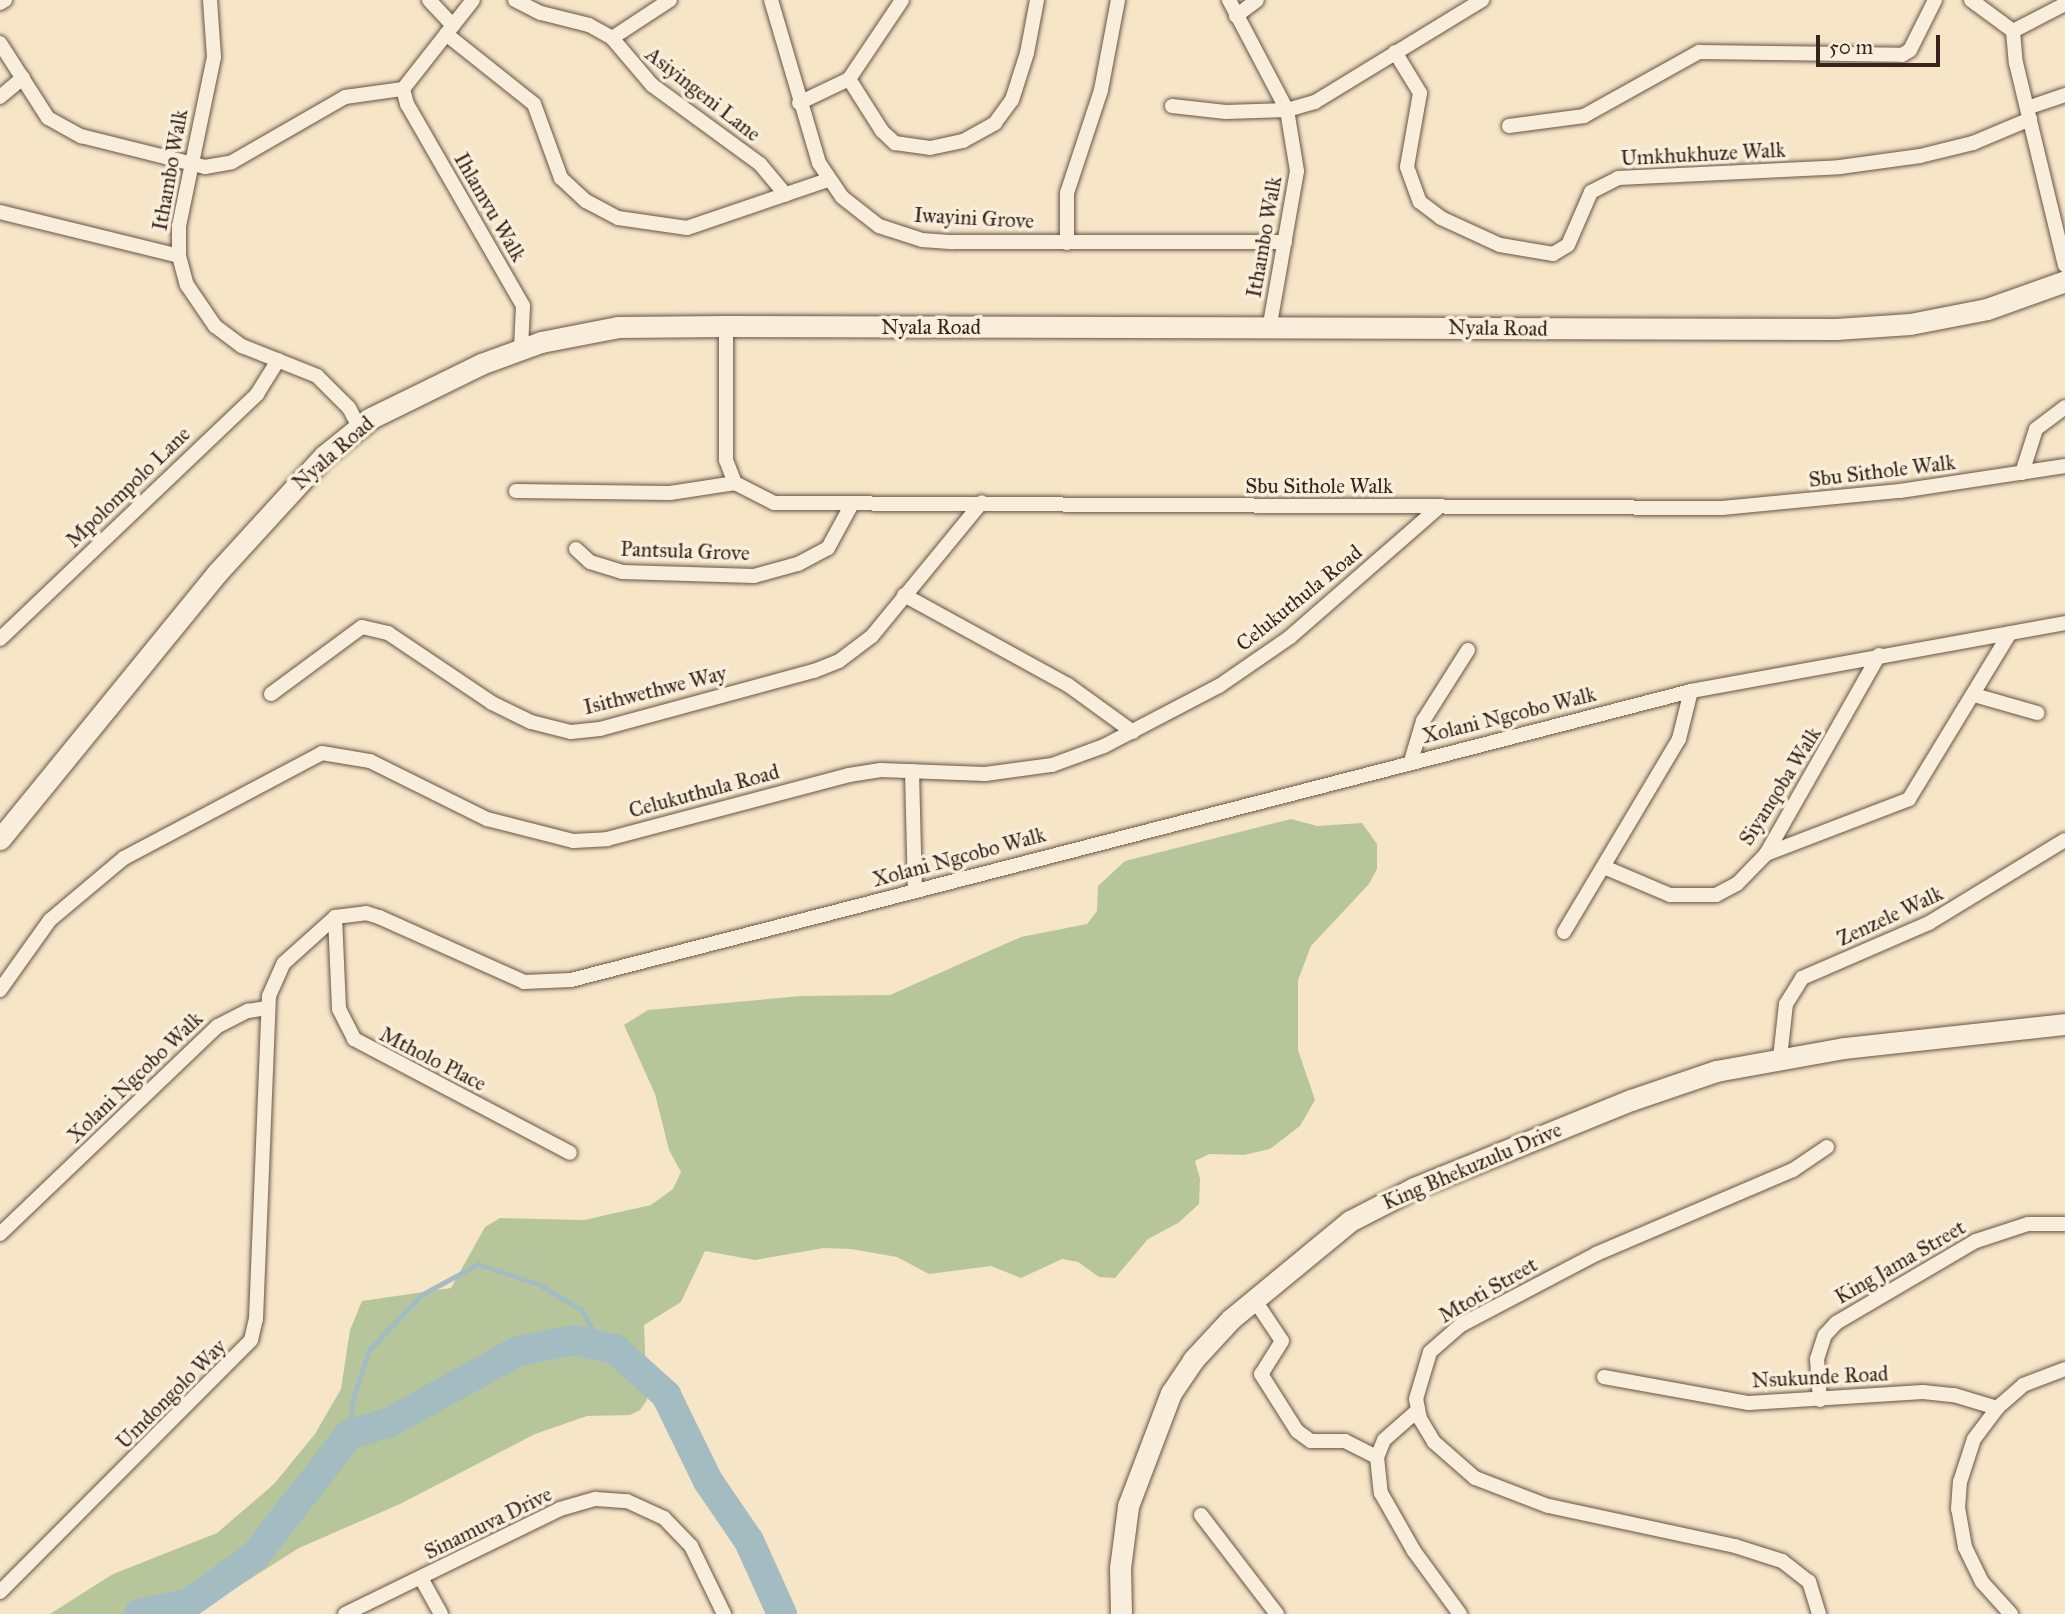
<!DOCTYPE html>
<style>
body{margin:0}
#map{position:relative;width:2065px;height:1614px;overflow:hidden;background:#f6e5c7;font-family:"IM FELL Great Primer",serif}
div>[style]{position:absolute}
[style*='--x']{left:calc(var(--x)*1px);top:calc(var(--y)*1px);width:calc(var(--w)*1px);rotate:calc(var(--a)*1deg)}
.green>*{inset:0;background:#b6c69a}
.stream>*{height:5px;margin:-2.5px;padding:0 2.5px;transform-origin:2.5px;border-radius:2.5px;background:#a3bcc1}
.river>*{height:30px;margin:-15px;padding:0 15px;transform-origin:15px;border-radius:15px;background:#a3bcc1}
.roads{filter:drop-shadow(0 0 2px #675447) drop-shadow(0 0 2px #675447)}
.street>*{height:14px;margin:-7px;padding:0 7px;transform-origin:7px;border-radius:7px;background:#f9eedb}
.secondary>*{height:21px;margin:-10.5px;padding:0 10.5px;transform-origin:10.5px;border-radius:10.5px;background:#f9eedb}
span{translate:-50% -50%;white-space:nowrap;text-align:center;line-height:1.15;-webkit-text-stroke:7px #f9eedb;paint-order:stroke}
.street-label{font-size:21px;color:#37241c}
.scale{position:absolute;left:1816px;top:35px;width:124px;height:32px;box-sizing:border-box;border:4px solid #37241c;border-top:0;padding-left:9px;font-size:21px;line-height:24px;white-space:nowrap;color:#37241c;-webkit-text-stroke:5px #f9eedb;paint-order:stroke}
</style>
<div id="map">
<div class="green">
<i style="clip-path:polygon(1291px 819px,1317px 826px,1362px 823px,1377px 844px,1377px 869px,1369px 884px,1311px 946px,1298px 980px,1298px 1050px,1315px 1100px,1300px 1126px,1270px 1149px,1244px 1155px,1209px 1154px,1195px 1161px,1200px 1179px,1199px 1204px,1178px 1223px,1148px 1239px,1115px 1278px,1099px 1277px,1078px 1262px,1062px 1259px,1021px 1278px,991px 1266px,929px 1274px,897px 1257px,851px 1249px,824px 1248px,755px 1260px,705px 1251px,681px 1302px,644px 1325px,647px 1400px,640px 1410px,630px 1415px,587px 1416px,535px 1434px,400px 1504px,299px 1548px,195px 1614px,50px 1614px,113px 1574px,217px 1533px,274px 1484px,315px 1434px,341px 1389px,350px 1330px,362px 1301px,451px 1288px,485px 1227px,500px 1218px,584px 1220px,651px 1205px,673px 1189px,681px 1172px,669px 1150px,655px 1094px,624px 1025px,648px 1010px,801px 996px,890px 995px,1021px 937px,1087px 924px,1097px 911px,1098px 886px,1125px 861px)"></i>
</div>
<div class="stream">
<i style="--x:349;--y:1435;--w:37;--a:-84"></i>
<i style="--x:353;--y:1398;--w:51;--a:-71.6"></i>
<i style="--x:369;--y:1350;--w:76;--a:-46.6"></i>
<i style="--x:421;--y:1295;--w:65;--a:-28.5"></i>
<i style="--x:478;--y:1264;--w:63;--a:18.4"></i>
<i style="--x:538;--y:1284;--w:51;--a:30.6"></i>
<i style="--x:582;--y:1310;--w:39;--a:63"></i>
</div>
<div class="river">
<i style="--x:139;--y:1614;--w:51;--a:-12.4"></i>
<i style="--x:189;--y:1603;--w:80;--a:-35.3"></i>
<i style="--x:254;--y:1557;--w:155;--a:-52.1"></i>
<i style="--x:349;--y:1435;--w:43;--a:-17.6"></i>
<i style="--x:390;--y:1422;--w:146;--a:-29"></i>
<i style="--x:518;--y:1351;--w:56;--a:-11.3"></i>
<i style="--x:573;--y:1340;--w:43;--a:12.1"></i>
<i style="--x:615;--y:1349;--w:69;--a:42"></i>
<i style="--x:666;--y:1395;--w:96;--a:64"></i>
<i style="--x:708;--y:1481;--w:73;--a:55.7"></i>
<i style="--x:749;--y:1541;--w:80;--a:65.7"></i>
</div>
<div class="roads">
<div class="street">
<i style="--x:210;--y:0;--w:57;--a:86"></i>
<i style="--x:214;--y:57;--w:173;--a:101.7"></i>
<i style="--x:179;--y:226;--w:30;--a:90"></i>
<i style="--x:179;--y:256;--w:30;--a:75"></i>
<i style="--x:187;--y:285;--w:50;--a:55.7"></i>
<i style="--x:215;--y:326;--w:34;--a:37"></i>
<i style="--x:242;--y:346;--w:81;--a:21.8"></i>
<i style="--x:317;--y:376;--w:45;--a:45"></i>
<i style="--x:349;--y:408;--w:21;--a:62"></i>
<i style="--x:429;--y:0;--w:35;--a:47"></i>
<i style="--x:515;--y:0;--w:29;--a:27"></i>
<i style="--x:541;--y:13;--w:49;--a:14"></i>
<i style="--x:589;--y:25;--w:26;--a:29"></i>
<i style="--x:612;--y:38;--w:62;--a:49.6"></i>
<i style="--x:652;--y:85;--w:134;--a:36.2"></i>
<i style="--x:760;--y:164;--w:40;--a:50"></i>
<i style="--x:771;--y:0;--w:170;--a:73.6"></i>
<i style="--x:819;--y:163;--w:41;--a:55.9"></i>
<i style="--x:842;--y:197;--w:47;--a:38.1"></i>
<i style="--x:879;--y:226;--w:45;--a:18"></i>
<i style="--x:922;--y:240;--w:31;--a:4"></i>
<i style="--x:953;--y:242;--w:332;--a:0"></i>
<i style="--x:1229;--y:0;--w:124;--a:62.2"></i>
<i style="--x:1287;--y:110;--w:62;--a:80.7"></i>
<i style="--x:1297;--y:171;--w:160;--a:100"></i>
<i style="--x:1971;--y:0;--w:52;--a:36.4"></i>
<i style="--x:0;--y:3;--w:6;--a:-31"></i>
<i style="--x:1236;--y:16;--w:26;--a:-37"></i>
<i style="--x:2013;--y:31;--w:32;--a:85"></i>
<i style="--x:2016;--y:63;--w:208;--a:76.4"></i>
<i style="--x:2013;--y:31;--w:59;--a:-27.4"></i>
<i style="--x:446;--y:34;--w:112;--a:38.5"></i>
<i style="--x:534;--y:104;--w:79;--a:70"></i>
<i style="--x:561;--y:178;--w:34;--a:43"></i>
<i style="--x:586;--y:201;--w:36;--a:28"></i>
<i style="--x:618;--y:218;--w:70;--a:8.2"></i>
<i style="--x:687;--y:228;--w:149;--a:-18.8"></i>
<i style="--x:612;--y:38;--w:69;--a:-33.2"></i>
<i style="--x:0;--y:43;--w:89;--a:57.4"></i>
<i style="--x:48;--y:118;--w:38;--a:29"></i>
<i style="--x:81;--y:136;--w:128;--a:14"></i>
<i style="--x:205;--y:167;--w:27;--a:-10"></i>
<i style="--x:232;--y:162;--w:130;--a:-29.9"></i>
<i style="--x:345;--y:97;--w:59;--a:-7.9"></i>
<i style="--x:1395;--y:52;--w:48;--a:58.6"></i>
<i style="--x:1420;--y:93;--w:75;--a:100"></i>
<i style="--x:1407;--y:167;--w:37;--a:70"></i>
<i style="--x:1420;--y:202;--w:26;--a:37"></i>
<i style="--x:1441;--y:218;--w:65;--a:24.6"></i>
<i style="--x:1500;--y:245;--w:54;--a:9.6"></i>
<i style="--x:1553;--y:254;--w:17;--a:-31"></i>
<i style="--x:1568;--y:245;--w:58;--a:-66.5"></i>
<i style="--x:1591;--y:192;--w:30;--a:-27"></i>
<i style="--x:1618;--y:178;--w:222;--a:-2.8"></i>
<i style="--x:1840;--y:167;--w:81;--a:-7.8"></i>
<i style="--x:1920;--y:156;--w:55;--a:-13.8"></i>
<i style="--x:1973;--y:143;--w:62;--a:-22.8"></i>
<i style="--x:849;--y:79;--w:62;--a:57.6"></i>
<i style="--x:882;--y:131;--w:18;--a:43"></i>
<i style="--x:895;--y:143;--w:35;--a:8"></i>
<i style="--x:930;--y:148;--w:34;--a:-12"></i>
<i style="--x:963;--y:141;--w:37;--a:-29"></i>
<i style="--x:995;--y:123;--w:29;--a:-54"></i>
<i style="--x:1012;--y:100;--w:49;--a:-72.3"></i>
<i style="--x:1027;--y:53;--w:54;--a:-79.3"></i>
<i style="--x:403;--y:89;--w:16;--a:75"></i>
<i style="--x:407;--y:104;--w:233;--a:60.1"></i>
<i style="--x:523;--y:306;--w:42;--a:92.7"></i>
<i style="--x:403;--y:89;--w:113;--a:-51.8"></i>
<i style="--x:0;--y:97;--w:30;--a:-40"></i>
<i style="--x:799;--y:103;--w:55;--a:-25.6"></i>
<i style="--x:849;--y:79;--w:95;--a:-56.1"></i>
<i style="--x:1172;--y:106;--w:54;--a:6.3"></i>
<i style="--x:1226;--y:112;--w:61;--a:-1.9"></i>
<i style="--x:1287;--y:110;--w:29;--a:-16"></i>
<i style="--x:1315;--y:102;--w:196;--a:-31.4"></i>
<i style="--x:2027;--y:108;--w:40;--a:-18.9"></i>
<i style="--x:1509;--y:126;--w:76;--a:-7.6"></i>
<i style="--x:1584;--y:116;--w:132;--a:-29.1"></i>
<i style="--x:1699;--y:52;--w:203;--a:0.8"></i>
<i style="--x:1902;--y:55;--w:9;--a:-32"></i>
<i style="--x:1910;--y:50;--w:56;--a:-63.4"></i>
<i style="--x:0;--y:212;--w:184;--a:13.8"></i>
<i style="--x:1067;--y:243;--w:50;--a:-90"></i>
<i style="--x:1067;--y:193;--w:108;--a:-71.7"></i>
<i style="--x:1101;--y:90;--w:92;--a:-79.3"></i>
<i style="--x:726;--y:326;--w:134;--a:90"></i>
<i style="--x:726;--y:460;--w:25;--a:69"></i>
<i style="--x:735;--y:483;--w:44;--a:27.1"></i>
<i style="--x:774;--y:503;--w:948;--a:0.3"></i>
<i style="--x:1722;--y:508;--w:179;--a:-5.5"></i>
<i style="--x:1900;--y:491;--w:167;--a:-8.6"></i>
<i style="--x:2022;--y:473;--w:46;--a:-72.3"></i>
<i style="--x:2036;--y:429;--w:36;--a:-37"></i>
<i style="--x:516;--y:491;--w:154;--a:0.7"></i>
<i style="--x:670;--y:493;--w:66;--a:-8.7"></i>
<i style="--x:576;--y:549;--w:19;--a:43"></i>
<i style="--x:590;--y:562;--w:34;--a:17"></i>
<i style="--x:622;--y:572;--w:132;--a:1.7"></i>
<i style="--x:754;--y:576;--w:46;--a:-15.3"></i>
<i style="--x:798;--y:564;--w:34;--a:-28"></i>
<i style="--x:828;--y:548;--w:50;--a:-61.4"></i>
<i style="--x:904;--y:595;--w:187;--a:28.8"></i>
<i style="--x:1068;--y:685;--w:80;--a:35.9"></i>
<i style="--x:0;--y:639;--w:355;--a:-43.6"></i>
<i style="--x:257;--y:394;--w:40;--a:-58"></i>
<i style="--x:271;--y:694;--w:113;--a:-36.4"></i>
<i style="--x:362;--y:627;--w:27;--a:13"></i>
<i style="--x:388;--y:633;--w:125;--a:33.9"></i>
<i style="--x:492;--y:703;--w:43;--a:26"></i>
<i style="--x:531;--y:722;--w:41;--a:14"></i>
<i style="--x:571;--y:732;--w:29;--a:-6"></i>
<i style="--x:600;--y:729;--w:222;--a:-15.2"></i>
<i style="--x:814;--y:671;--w:27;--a:-22"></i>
<i style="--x:839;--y:661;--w:41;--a:-37.1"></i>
<i style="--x:872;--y:636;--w:173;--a:-50.6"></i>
<i style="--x:1974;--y:695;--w:66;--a:15.9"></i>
<i style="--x:1411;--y:761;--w:42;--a:-73.3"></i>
<i style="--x:1423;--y:721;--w:84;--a:-57.6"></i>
<i style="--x:912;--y:771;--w:119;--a:88.6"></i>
<i style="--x:1766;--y:854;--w:153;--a:-21"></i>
<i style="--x:1909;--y:799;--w:194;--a:-58.7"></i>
<i style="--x:1604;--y:867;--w:72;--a:23"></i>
<i style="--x:1670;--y:895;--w:46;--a:0"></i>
<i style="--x:1716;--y:895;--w:24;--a:-28"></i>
<i style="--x:1737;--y:884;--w:42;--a:-46"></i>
<i style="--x:1766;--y:854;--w:229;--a:-60.4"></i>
<i style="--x:335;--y:917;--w:92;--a:87.5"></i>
<i style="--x:339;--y:1009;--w:34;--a:63"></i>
<i style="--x:354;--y:1039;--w:244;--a:27.8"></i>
<i style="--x:1564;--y:932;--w:225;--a:-59.2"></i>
<i style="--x:1679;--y:739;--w:49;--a:-76"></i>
<i style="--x:0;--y:990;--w:86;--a:-54.5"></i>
<i style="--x:50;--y:920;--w:97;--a:-40"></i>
<i style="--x:124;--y:858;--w:224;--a:-27.9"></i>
<i style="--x:322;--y:753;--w:49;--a:9.5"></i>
<i style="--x:370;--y:761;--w:131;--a:26.4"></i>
<i style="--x:487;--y:819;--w:89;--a:14.3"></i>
<i style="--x:573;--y:841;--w:34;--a:-3"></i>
<i style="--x:607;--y:839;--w:250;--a:-14.8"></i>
<i style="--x:849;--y:775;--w:32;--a:-9"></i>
<i style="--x:881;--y:770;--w:104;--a:2.2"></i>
<i style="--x:985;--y:774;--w:68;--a:-7.7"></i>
<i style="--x:1052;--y:765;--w:55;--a:-20.1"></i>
<i style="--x:1104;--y:746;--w:130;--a:-27.6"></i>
<i style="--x:1219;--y:686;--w:86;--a:-34.6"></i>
<i style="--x:1290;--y:637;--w:196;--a:-41.1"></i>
<i style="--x:1780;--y:1058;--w:54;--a:-83.7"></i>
<i style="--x:1786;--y:1004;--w:31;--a:-58"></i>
<i style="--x:1802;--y:978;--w:138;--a:-23.4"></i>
<i style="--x:1929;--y:923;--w:159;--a:-31.4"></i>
<i style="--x:0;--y:1234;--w:301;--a:-43.7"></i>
<i style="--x:218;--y:1026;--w:34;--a:-27"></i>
<i style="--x:248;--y:1011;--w:19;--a:-9"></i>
<i style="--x:1254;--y:1299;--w:50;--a:56.3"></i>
<i style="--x:1282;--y:1341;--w:39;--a:122"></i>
<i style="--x:1261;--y:1374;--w:67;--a:57.7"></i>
<i style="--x:1297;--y:1431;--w:17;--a:36"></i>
<i style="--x:1311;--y:1441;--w:34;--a:0"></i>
<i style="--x:1345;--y:1441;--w:36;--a:27"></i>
<i style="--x:1604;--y:1377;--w:147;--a:10.2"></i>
<i style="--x:1749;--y:1403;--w:174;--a:-3.6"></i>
<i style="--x:1923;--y:1392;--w:31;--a:6"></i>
<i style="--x:1954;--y:1395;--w:45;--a:16.8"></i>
<i style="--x:1820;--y:1400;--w:41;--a:-94.2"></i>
<i style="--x:1817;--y:1359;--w:25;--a:-72"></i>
<i style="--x:1825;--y:1335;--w:16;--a:-47"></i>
<i style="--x:1836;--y:1323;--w:162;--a:-30.4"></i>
<i style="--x:1976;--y:1241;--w:55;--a:-18.1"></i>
<i style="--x:2028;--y:1224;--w:37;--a:0"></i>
<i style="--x:1418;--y:1410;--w:45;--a:138.6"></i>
<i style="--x:1384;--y:1440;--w:18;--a:112"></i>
<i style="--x:1377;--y:1457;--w:36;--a:84"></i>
<i style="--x:1381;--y:1493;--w:67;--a:60.4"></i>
<i style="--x:1414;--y:1551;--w:78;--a:53.9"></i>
<i style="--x:1201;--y:1515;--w:125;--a:52.5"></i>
<i style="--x:421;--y:1578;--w:41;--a:60.9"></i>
<i style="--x:0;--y:1592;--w:356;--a:-45.1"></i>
<i style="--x:251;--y:1340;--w:22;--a:-77"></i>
<i style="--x:256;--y:1319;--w:323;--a:-87.7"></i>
<i style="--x:269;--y:996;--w:36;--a:-66"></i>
<i style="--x:284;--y:963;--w:69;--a:-42"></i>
<i style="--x:335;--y:917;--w:31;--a:-7"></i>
<i style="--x:366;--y:913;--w:14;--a:17"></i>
<i style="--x:379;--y:917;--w:159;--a:24.1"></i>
<i style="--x:524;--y:982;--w:47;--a:-2.4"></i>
<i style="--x:571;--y:980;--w:1157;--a:-14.47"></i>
<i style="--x:1691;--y:691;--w:380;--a:-10.3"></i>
<i style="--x:345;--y:1614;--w:239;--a:-26"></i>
<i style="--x:560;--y:1509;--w:37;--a:-16"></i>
<i style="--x:596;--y:1499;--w:31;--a:4"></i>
<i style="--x:627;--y:1501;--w:41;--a:24.7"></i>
<i style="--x:664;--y:1518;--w:39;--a:46"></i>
<i style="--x:691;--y:1546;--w:76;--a:64.1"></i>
<i style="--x:1819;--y:1614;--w:34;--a:-107"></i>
<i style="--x:1809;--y:1582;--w:34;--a:-142"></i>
<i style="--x:1782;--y:1561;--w:49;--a:-162.3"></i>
<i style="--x:1735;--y:1546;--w:191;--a:-167.9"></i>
<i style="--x:1548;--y:1506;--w:78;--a:-159"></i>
<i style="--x:1475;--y:1478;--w:55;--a:-138.7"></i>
<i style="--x:1434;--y:1442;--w:27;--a:-121"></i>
<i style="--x:1420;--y:1419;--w:20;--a:-101"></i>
<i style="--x:1416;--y:1399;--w:49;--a:-73.4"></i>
<i style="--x:1430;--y:1352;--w:41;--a:-41.1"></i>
<i style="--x:1461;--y:1325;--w:153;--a:-27.7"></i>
<i style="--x:1596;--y:1254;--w:214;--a:-23.1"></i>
<i style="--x:1793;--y:1170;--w:41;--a:-34.1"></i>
<i style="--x:2011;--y:1614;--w:43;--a:-132.2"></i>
<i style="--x:1982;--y:1582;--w:39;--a:-116"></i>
<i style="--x:1965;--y:1547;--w:39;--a:-100"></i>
<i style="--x:1958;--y:1509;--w:27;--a:-86"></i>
<i style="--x:1960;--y:1482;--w:45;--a:-72"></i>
<i style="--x:1974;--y:1439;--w:39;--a:-53"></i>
<i style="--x:1997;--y:1408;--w:35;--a:-41"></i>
<i style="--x:2023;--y:1385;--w:45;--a:-20.9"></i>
</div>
<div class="secondary">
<i style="--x:0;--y:839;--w:343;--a:-50.8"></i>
<i style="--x:217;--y:573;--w:159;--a:-47.6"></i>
<i style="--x:324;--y:456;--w:60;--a:-39"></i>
<i style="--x:371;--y:418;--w:123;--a:-26.1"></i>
<i style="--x:481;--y:364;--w:64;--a:-20.1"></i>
<i style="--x:541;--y:342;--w:78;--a:-11"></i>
<i style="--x:618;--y:327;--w:108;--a:-0.5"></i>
<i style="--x:726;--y:326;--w:1110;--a:0.15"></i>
<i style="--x:1836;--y:329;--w:74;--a:-3.9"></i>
<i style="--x:1910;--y:324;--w:78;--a:-11"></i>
<i style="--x:1987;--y:309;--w:83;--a:-19.7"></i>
<i style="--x:1121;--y:1614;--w:46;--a:-91.2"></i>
<i style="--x:1120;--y:1568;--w:63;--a:-82.6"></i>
<i style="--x:1128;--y:1506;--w:121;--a:-69.2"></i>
<i style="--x:1171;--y:1393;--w:40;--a:-56"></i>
<i style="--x:1193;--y:1360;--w:56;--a:-47.2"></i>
<i style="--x:1231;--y:1319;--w:154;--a:-39.5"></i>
<i style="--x:1350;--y:1221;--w:72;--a:-27.3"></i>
<i style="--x:1414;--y:1188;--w:234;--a:-22.1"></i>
<i style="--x:1631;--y:1100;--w:90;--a:-18.8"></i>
<i style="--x:1716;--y:1071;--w:130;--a:-10.2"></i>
<i style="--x:1844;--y:1048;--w:222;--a:-6.2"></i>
</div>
</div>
<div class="street-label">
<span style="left:703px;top:94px;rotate:38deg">Asiyingeni Lane</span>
<span style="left:1703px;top:154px;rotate:-3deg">Umkhukhuze Walk</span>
<span style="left:170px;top:170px;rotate:-80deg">Ithambo Walk</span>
<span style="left:490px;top:207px;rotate:60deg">Ihlamvu Walk</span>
<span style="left:974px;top:218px;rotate:3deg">Iwayini Grove</span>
<span style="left:1264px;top:237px;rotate:-80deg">Ithambo Walk</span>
<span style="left:931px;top:327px">Nyala Road</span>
<span style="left:1498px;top:328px;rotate:1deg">Nyala Road</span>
<span style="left:333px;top:453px;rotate:-41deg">Nyala Road</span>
<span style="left:1882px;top:471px;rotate:-7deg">Sbu Sithole Walk</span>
<span style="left:1319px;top:486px">Sbu Sithole Walk</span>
<span style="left:128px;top:487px;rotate:-44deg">Mpolompolo Lane</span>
<span style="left:685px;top:551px;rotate:2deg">Pantsula Grove</span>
<span style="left:1299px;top:598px;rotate:-39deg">Celukuthula Road</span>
<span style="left:655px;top:690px;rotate:-14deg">Isithwethwe Way</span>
<span style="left:1509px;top:715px;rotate:-14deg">Xolani Ngcobo Walk</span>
<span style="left:1780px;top:786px;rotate:-58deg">Siyanqoba Walk</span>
<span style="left:704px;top:791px;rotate:-15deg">Celukuthula Road</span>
<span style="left:959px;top:857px;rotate:-15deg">Xolani Ngcobo Walk</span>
<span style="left:1890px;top:916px;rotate:-25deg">Zenzele Walk</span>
<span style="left:433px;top:1059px;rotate:27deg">Mtholo Place</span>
<span style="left:135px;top:1077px;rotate:-44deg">Xolani Ngcobo Walk</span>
<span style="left:1472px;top:1166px;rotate:-23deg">King Bhekuzulu Drive</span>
<span style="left:1900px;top:1262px;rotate:-30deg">King Jama Street</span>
<span style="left:1488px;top:1290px;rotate:-30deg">Mtoti Street</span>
<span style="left:1820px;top:1377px;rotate:-3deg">Nsukunde Road</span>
<span style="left:171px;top:1394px;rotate:-45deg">Umdongolo Way</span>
<span style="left:488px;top:1523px;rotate:-26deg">Sinamuva Drive</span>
</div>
<div class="scale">50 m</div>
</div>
